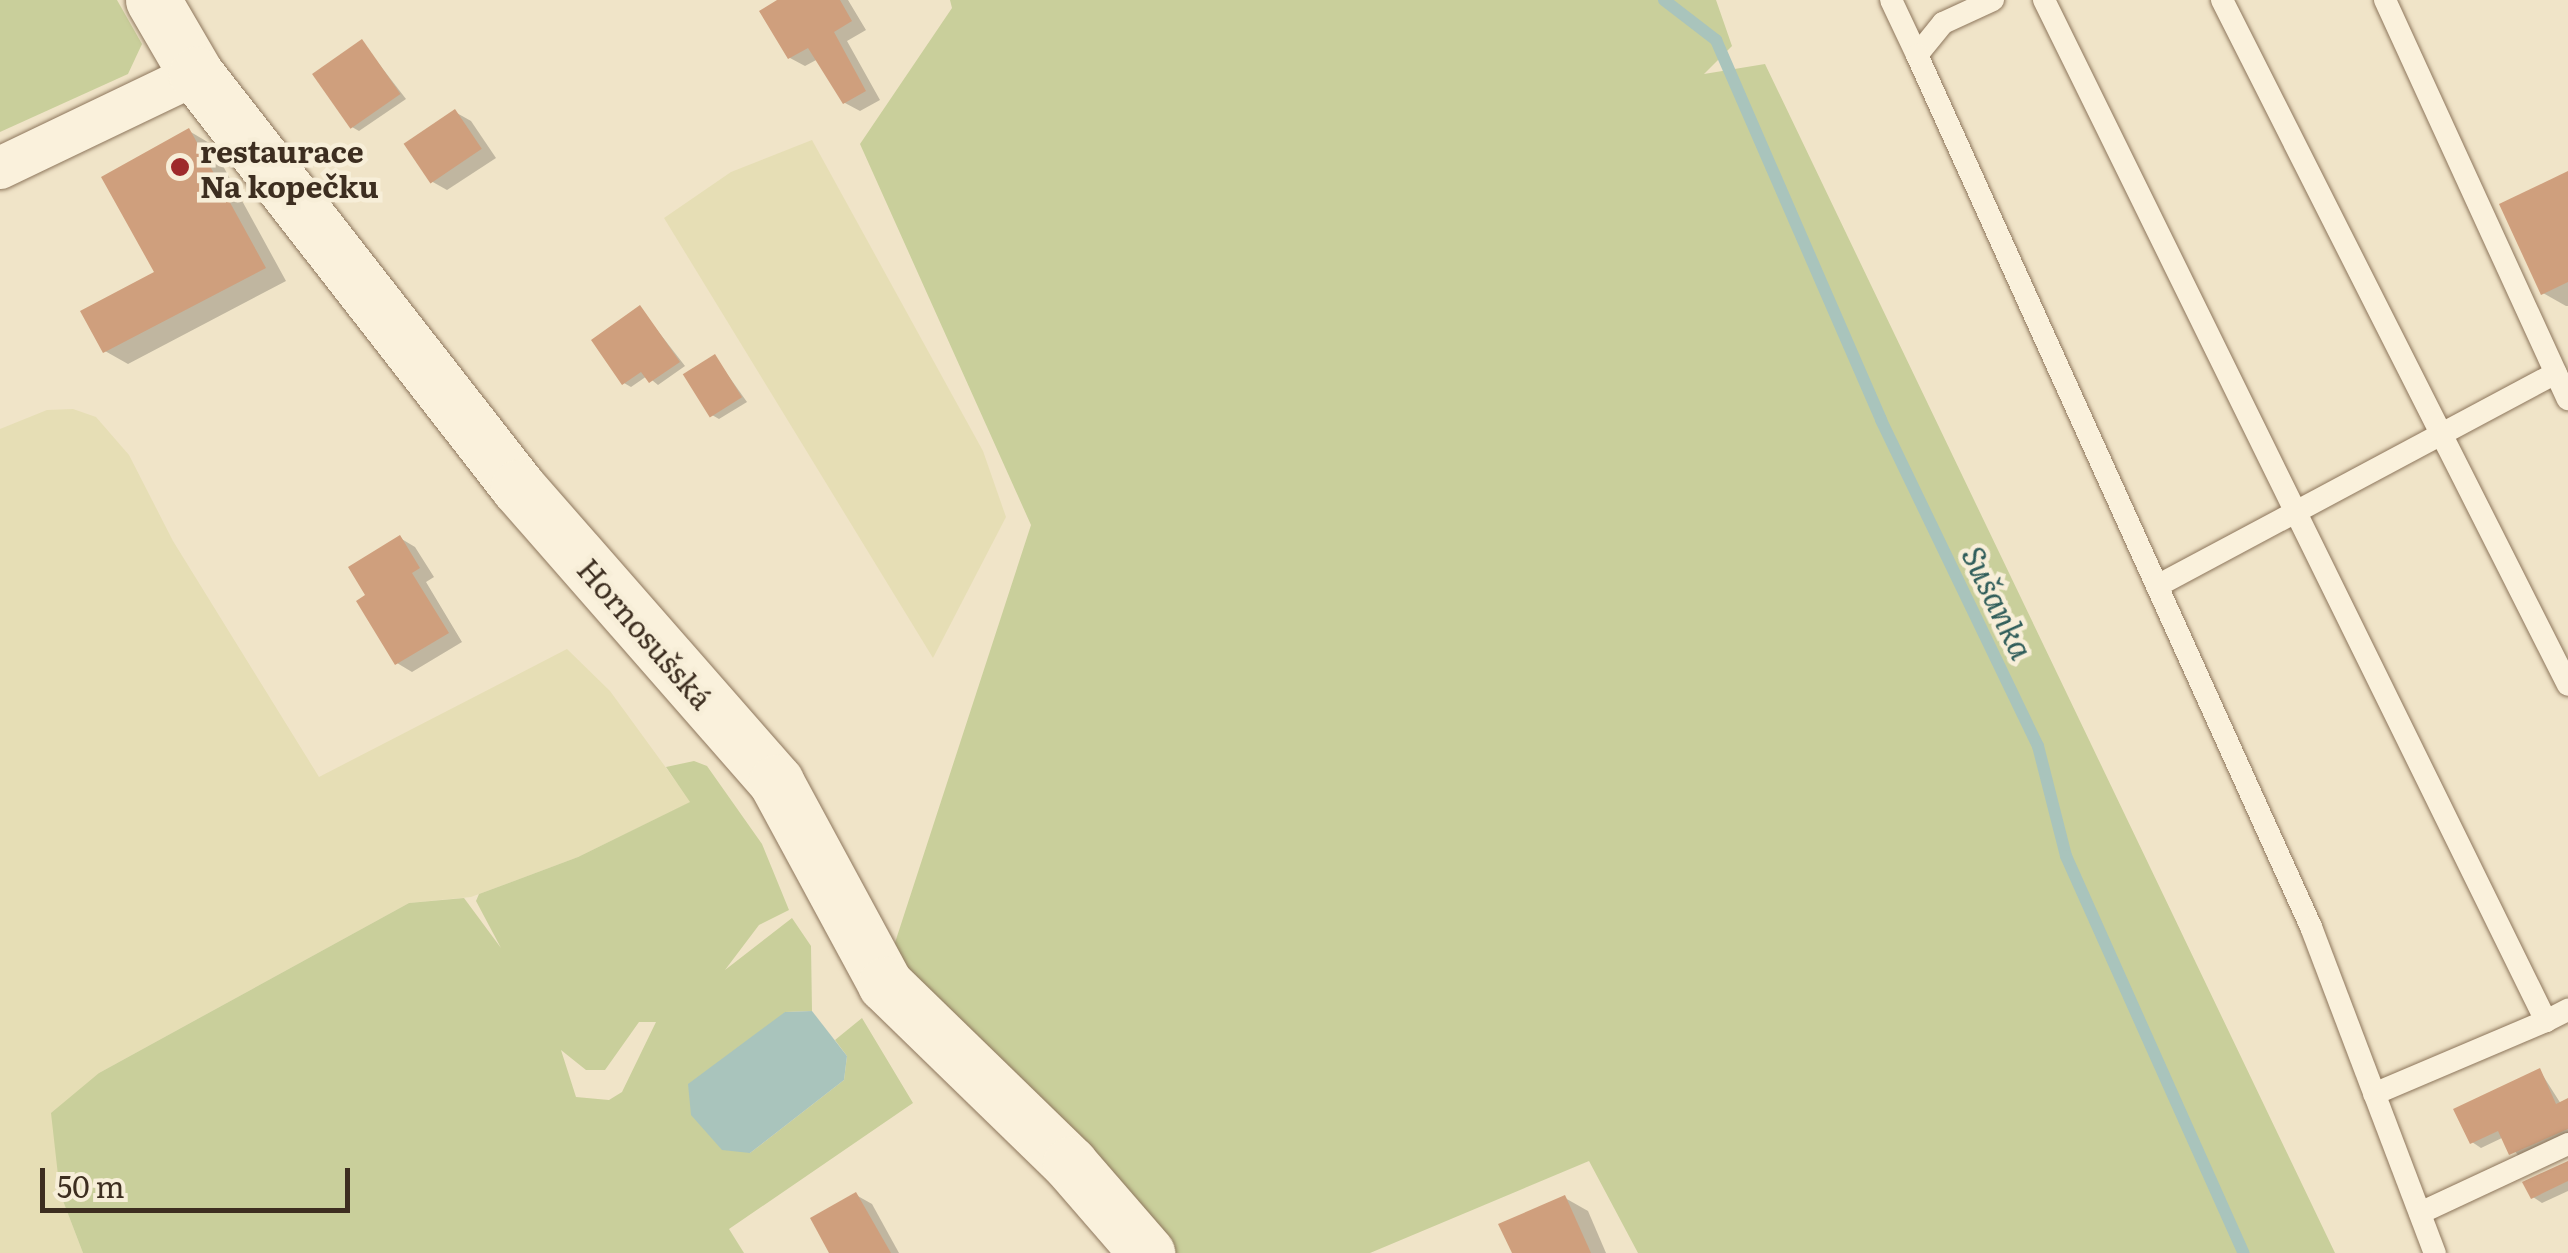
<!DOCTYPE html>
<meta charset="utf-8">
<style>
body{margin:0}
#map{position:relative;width:2568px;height:1253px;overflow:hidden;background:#f0e4c8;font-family:Literata,serif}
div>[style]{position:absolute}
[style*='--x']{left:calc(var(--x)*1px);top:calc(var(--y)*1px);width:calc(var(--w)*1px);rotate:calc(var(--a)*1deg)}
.farmland>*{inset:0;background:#e6deb5}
.green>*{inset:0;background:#c9cf9b}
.water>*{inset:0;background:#a9c4bc}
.shadow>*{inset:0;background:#0003}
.stream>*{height:12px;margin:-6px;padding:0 6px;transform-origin:6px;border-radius:6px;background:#a9c4bc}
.building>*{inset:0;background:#cf9f7d;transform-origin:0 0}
.roads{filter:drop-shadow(0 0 2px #8d765c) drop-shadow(0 0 2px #8d765c)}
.lane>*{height:22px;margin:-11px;padding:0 11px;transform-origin:11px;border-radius:11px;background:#faf1dc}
.street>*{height:42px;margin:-21px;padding:0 21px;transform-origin:21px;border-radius:21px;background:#faf1dc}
.secondary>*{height:55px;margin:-27.5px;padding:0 27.5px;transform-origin:27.5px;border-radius:27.5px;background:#faf1dc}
.dots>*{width:28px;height:28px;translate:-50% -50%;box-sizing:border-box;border:5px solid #f7eed8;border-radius:50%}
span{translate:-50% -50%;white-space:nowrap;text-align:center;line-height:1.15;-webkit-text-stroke:9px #f7eed8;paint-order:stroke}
.poi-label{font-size:30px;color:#3d2e20;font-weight:700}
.left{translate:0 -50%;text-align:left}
.street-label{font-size:30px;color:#3d2e20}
.water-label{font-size:32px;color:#2f5d5a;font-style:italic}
.scale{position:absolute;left:40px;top:1168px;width:310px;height:45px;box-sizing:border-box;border:5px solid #3d2e20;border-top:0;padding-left:12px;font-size:30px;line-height:35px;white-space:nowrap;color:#3d2e20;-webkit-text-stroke:8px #f7eed8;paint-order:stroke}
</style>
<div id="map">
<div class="farmland">
<i style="clip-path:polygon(812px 140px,983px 451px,1006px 517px,933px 658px,664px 218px,731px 172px)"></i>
<i style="clip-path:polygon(73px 409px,96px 417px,129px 455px,173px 541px,319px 777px,567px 649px,610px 691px,691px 802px,578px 857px,471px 897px,409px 903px,99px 1073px,60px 1193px,83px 1253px,0 1253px,0 429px,47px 410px)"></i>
</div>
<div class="green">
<i style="clip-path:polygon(0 0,117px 0,142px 44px,128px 74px,0 132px)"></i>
<i style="clip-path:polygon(950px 0,1716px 0,1732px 46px,1704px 74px,1765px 64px,2335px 1253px,1638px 1253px,1589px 1161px,1370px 1253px,1173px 1253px,890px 958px,1031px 525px,860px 144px,952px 8px)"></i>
<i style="clip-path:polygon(evenodd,694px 761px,707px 766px,762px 844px,789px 910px,759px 925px,725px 970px,792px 918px,811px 946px,812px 1011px,785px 1012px,750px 1153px,844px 1080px,847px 1056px,835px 1040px,862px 1018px,913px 1103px,729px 1229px,744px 1253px,83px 1253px,60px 1193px,51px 1113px,99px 1073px,409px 903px,464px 898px,501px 948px,476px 901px,479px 894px,578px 857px,690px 802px,666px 767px,694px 761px,639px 1022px,656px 1022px,622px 1092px,609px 1100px,576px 1097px,561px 1050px,586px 1070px,605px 1070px,639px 1022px)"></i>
</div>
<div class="water">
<i style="clip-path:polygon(812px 1011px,847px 1056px,844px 1080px,750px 1153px,722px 1150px,691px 1115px,688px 1084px,785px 1012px)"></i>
</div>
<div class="shadow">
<i style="clip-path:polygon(782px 0,848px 0,866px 30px,847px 41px,880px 100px,860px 111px,845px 103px,818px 59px,805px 66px,790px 58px)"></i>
<i style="clip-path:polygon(362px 42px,406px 99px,359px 131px,352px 127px)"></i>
<i style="clip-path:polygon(455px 112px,471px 121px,496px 158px,447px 190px,431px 181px)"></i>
<i style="clip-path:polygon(189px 131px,211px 144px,286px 281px,128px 364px,105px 351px,157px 273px)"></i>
<i style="clip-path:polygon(2568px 174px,2568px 306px,2566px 306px,2543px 293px)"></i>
<i style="clip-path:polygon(640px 308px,685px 366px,658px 385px,647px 376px,631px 387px,624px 383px)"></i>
<i style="clip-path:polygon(715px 357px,747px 402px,719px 419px,712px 415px)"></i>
<i style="clip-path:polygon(400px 538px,415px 547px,434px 577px,426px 582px,462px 642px,412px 672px,397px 663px,369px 596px)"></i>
<i style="clip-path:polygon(2540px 1071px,2561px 1104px,2568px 1101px,2568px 1137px,2521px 1159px,2504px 1137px,2481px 1148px,2472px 1142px)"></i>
<i style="clip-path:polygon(2568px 1162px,2568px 1191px,2542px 1203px,2533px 1197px)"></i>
<i style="clip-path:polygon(856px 1195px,872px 1204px,899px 1253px,832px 1253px)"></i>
<i style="clip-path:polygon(1565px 1198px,1588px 1211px,1606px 1253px,1514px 1253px)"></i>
</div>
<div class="stream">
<i style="--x:1664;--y:0;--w:66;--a:37.6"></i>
<i style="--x:1716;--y:40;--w:414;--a:66.5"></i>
<i style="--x:1881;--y:420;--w:362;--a:64.3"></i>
<i style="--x:2038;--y:746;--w:114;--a:75.7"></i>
<i style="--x:2066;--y:856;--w:435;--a:65.9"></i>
</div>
<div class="building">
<i style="clip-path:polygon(777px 0,840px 0,852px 21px,834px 32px,866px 91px,843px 104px,808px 48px,788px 59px,759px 11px)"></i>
<i style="left:362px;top:39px;width:67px;height:61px;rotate:55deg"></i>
<i style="left:455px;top:109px;width:48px;height:62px;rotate:56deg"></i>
<i style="clip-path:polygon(189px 128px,266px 268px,103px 353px,80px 311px,154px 272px,101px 177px)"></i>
<i style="clip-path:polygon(2568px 171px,2568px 282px,2541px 295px,2499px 204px)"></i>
<i style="clip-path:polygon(640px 305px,680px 362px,649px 383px,641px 372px,622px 385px,591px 340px)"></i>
<i style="left:715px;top:354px;width:51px;height:38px;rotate:58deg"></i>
<i style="clip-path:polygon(400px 535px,420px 568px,412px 573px,449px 633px,395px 665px,356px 601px,365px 595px,348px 567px)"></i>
<i style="clip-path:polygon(2540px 1068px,2556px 1104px,2568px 1098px,2568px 1129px,2509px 1155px,2498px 1131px,2470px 1144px,2453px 1109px)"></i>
<i style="clip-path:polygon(2568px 1161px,2568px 1181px,2531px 1199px,2522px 1182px)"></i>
<i style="clip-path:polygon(856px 1192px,891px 1253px,829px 1253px,810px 1218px)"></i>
<i style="clip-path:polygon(1565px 1195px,1591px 1253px,1512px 1253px,1498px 1224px)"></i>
</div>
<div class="roads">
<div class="lane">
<i style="--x:1891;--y:0;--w:61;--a:64.7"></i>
<i style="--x:1993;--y:0;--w:55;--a:155.3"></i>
<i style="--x:1943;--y:23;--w:41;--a:129.1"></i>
<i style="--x:1917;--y:55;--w:957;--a:65.68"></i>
<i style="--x:2311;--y:927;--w:349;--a:69.2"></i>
<i style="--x:2044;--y:0;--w:1138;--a:63.82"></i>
<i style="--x:2546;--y:1021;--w:25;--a:-27"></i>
<i style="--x:2222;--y:0;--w:767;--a:63.2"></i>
<i style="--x:2385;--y:0;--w:439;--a:65.4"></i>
<i style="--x:2157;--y:586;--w:452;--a:-28.1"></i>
<i style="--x:2374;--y:1094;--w:187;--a:-23"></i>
<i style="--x:2420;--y:1213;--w:163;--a:-25"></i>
</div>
<div class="street">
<i style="--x:0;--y:168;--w:217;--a:-25.6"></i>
</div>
<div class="secondary">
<i style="--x:153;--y:0;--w:86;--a:59.8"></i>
<i style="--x:196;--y:74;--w:524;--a:52.06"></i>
<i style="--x:518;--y:487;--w:392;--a:48.8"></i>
<i style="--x:776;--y:782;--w:230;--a:61.6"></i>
<i style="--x:885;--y:984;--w:258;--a:44.2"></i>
<i style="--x:1070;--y:1164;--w:118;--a:49.1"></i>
</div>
</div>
<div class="dots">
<i style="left:180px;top:167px;background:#9e2a2b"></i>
</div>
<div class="poi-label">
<span class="left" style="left:200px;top:167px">restaurace<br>Na kopečku</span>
</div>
<div class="street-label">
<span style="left:646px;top:633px;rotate:49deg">Hornosušská</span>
</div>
<div class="water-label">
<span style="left:1999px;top:602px;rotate:64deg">Sušanka</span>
</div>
<div class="scale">50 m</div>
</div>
